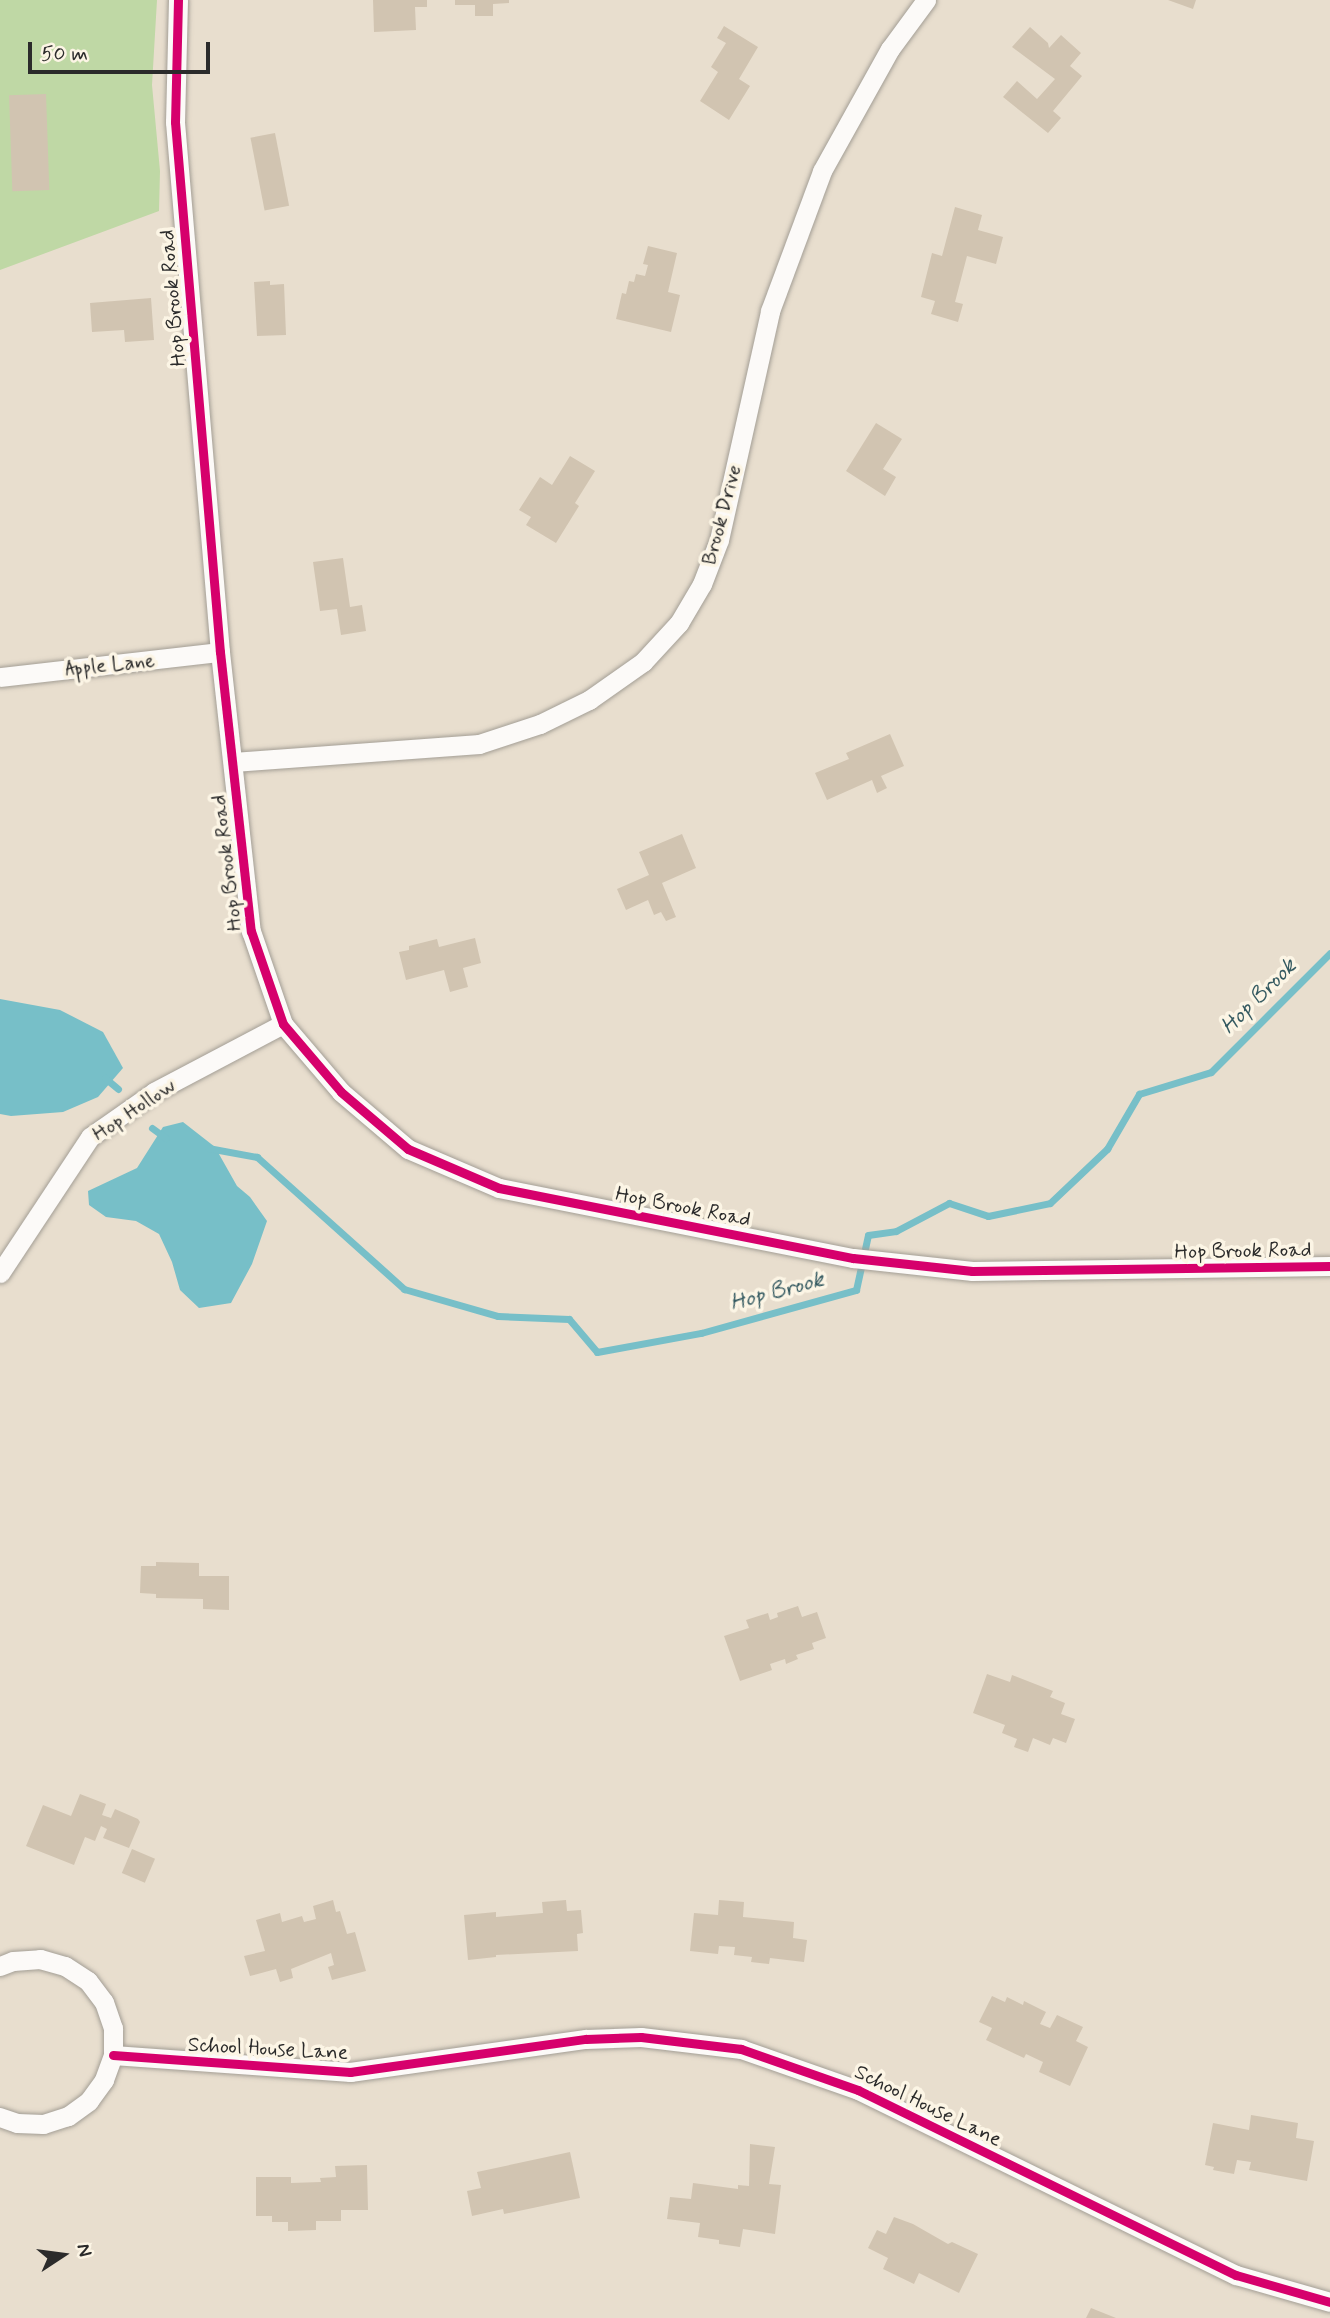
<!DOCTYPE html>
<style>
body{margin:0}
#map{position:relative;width:1330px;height:2318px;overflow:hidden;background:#e8dece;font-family:Mynerve,sans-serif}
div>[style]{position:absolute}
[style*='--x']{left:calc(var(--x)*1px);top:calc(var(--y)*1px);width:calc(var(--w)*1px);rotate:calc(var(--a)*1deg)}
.green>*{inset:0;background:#bfd8a5}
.water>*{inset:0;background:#77bfc8}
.stream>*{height:7px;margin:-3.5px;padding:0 3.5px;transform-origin:3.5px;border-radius:3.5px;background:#77bfc8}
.building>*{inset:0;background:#d1c4b1;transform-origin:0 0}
.roads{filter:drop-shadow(0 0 2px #a39e95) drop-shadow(0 0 2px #a39e95)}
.street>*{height:19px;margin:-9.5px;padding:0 9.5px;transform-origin:9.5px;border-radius:9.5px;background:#fcfaf8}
.cycleway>*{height:9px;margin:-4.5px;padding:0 4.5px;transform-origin:4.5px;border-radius:4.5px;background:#d6006c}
span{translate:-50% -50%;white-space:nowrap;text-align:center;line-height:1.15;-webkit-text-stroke:7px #fcf5e5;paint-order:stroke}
.street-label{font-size:21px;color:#2b2b2b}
.water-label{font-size:23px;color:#355a61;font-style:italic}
.north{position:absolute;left:28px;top:2220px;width:70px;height:70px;-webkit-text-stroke:5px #fcf5e5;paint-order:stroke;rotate:77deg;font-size:19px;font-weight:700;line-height:28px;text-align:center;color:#2b2b2b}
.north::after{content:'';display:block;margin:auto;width:24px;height:32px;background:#2b2b2b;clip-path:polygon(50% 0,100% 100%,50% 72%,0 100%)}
.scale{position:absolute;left:28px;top:42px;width:182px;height:32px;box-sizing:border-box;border:4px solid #2b2b2b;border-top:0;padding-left:9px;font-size:21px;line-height:24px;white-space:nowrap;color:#2b2b2b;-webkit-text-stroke:5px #fcf5e5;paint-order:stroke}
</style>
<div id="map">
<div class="green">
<i style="clip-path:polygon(0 0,157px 0,152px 85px,160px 171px,159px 211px,0 270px)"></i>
</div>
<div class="water">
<i style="clip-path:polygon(0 999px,60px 1010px,103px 1032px,123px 1068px,98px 1097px,63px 1112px,11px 1116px,0 1114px)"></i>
<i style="clip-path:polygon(183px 1122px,215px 1147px,237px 1186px,250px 1197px,267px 1221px,252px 1264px,231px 1303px,199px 1308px,180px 1290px,172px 1262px,159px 1234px,136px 1221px,106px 1217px,89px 1205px,88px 1191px,137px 1168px,163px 1127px)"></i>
</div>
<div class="stream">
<i style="--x:105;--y:1078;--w:17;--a:40"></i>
<i style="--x:152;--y:1128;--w:17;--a:36"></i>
<i style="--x:208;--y:1148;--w:50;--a:10.4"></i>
<i style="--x:257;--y:1157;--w:198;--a:41.9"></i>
<i style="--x:404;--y:1289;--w:98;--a:16"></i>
<i style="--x:498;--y:1316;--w:71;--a:2.4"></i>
<i style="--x:569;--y:1319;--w:43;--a:49.7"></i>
<i style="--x:597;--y:1352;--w:106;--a:-10.4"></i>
<i style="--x:701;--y:1333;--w:161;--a:-15.5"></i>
<i style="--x:856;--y:1290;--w:56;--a:-77.7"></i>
<i style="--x:868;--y:1235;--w:28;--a:-8"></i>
<i style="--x:896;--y:1231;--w:60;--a:-27.8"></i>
<i style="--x:949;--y:1203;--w:41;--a:18.4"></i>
<i style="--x:988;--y:1216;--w:63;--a:-11.8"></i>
<i style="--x:1050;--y:1203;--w:79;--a:-43.5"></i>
<i style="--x:1107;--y:1149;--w:64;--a:-59.8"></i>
<i style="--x:1139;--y:1094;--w:75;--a:-17"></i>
<i style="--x:1211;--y:1072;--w:168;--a:-45"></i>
</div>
<div class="building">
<i style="clip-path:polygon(373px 0,427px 0,427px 7px,415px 7px,416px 30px,374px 32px)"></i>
<i style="clip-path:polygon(455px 0,509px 0,509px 3px,493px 4px,493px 16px,475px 16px,475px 5px,455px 5px)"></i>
<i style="clip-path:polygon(1168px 0,1196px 0,1193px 9px)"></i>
<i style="clip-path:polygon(724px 26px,758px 47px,739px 79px,750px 86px,729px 120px,700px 101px,718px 72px,711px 67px,726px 43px,717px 38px)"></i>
<i style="clip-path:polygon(1030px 27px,1048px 43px,1049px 48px,1061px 35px,1081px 53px,1070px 66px,1082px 76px,1053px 111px,1061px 118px,1048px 133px,1003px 97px,1017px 81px,1037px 99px,1055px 79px,1012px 47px)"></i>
<i style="left:46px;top:94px;width:96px;height:37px;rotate:88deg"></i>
<i style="left:275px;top:133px;width:74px;height:25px;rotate:79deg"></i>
<i style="clip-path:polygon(955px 207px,982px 215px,978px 230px,1003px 237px,996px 264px,967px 256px,955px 302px,963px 304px,958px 322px,931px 314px,935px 301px,921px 297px,932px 253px,942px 256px)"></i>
<i style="clip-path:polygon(648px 246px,677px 253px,668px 292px,680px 295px,671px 332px,616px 319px,622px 293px,626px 294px,629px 281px,634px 282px,636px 274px,645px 276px,648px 265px,643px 264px)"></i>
<i style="clip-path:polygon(270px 281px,270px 285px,284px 284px,286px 335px,257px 336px,254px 282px)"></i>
<i style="clip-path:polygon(151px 298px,154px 340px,125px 342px,124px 330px,92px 332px,90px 303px)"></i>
<i style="clip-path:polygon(876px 423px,902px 439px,883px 469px,896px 477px,885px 496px,846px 471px)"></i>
<i style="clip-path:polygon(570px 456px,595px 471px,575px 503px,579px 506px,556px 543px,526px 525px,531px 517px,519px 510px,540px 477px,552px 485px)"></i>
<i style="clip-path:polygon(343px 558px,350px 607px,362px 605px,366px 631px,341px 635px,337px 609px,320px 611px,313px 562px)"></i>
<i style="clip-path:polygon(890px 734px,904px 766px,881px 776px,887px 788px,877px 793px,872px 780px,827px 800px,815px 773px,849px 759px,846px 753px)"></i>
<i style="clip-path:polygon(682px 834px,696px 868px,662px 883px,676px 917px,666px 921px,661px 912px,654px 915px,648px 900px,626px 910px,617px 889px,649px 875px,639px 852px)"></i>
<i style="clip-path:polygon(475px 938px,481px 963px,463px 968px,468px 987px,450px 992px,444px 970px,406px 980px,399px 952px,409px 950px,409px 946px,437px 939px,439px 947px)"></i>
<i style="clip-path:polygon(156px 1562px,199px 1563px,199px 1576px,229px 1576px,229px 1610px,203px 1609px,203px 1599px,156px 1598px,156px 1594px,140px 1593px,141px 1566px,156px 1566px)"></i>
<i style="clip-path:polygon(798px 1606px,802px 1617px,817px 1612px,826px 1638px,812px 1643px,814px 1649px,796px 1655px,798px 1659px,786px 1664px,785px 1659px,770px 1664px,772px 1670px,740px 1681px,724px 1636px,749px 1628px,746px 1620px,768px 1613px,770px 1620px,778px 1617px,777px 1613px)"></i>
<i style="clip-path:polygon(987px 1674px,1010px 1682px,1012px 1675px,1053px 1691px,1050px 1697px,1065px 1703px,1061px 1714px,1075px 1719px,1066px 1743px,1053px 1738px,1050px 1745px,1033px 1738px,1028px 1752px,1014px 1747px,1017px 1739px,1002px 1733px,1005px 1725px,973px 1713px)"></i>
<i style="clip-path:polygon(80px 1794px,106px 1804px,102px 1815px,111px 1818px,115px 1809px,138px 1819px,140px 1822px,129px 1848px,103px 1838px,107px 1829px,101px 1826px,95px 1841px,85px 1837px,74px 1865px,26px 1846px,43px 1805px,71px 1816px)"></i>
<i style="left:132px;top:1849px;width:25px;height:26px;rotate:23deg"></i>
<i style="clip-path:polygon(333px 1900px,336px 1912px,340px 1911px,347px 1934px,355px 1932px,366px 1971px,332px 1980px,328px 1967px,334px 1965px,331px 1953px,291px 1969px,293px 1978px,280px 1982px,276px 1969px,250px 1976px,244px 1956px,265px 1951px,256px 1920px,280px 1913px,282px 1922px,302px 1916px,304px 1922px,316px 1919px,313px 1906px)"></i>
<i style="clip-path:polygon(566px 1900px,567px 1911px,581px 1910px,583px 1933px,577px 1934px,578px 1951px,496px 1955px,496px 1957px,468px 1960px,464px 1915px,496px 1912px,496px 1917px,543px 1913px,542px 1902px)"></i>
<i style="clip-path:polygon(719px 1900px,744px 1902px,743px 1917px,794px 1922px,793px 1938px,807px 1940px,804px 1962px,770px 1958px,769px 1964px,751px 1962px,752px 1957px,734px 1955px,735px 1947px,719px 1946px,718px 1954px,690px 1951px,694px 1913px,718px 1915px)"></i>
<i style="clip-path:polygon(992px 1996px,1005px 2002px,1007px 1997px,1023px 2005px,1024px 2001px,1046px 2012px,1040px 2024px,1050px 2028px,1057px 2015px,1083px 2027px,1076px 2041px,1088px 2047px,1070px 2086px,1039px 2072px,1043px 2062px,1026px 2054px,1024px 2058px,986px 2040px,992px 2028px,979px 2022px)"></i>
<i style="clip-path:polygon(1251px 2115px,1298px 2123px,1296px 2138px,1314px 2141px,1307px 2181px,1249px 2170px,1251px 2162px,1237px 2160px,1234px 2174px,1213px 2170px,1214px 2167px,1205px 2165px,1213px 2123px,1249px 2130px)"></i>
<i style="clip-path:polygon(750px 2144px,775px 2147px,769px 2184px,781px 2185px,775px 2234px,743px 2229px,740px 2247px,719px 2244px,719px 2240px,698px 2237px,700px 2223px,667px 2219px,670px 2197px,691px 2199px,693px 2183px,738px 2189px,738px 2185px,749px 2186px)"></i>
<i style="clip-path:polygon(570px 2152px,580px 2198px,504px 2214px,503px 2209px,472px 2216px,467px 2191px,481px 2188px,477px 2172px)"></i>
<i style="clip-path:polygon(367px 2165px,368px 2210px,341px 2210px,341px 2221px,316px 2221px,316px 2230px,288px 2231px,288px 2222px,272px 2222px,272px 2216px,256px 2216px,256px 2177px,291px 2177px,291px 2183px,321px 2182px,320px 2178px,336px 2177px,335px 2166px)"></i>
<i style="clip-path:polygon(894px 2217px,913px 2224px,948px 2244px,952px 2242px,978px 2254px,959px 2293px,919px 2273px,914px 2284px,883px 2269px,888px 2258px,868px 2248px,877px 2230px,886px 2234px)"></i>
<i style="clip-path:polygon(1091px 2308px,1116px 2318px,1086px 2318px)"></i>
</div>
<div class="roads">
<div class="street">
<i style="--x:178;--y:0;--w:122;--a:91.4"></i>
<i style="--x:175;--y:122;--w:532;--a:85.15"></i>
<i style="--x:220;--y:652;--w:281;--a:83.7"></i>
<i style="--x:251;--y:931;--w:98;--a:71"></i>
<i style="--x:283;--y:1024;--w:89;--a:49.5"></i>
<i style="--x:341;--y:1092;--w:88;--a:40.4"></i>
<i style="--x:408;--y:1149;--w:99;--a:23.2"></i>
<i style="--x:499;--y:1188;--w:361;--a:11.2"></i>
<i style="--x:853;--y:1258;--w:120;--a:6.2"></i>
<i style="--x:972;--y:1271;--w:358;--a:-0.8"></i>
<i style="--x:0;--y:677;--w:221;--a:-6.5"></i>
<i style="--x:233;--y:762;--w:247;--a:-4.2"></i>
<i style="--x:479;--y:744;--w:64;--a:-18.2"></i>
<i style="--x:540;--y:724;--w:55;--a:-26.1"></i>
<i style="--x:589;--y:700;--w:66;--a:-35.1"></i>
<i style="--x:643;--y:662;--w:53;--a:-47.3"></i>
<i style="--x:679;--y:623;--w:45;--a:-59.5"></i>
<i style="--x:702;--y:584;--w:47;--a:-68.9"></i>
<i style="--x:719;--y:540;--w:235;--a:-77.4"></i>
<i style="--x:770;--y:311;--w:149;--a:-69.6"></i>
<i style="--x:822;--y:171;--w:140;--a:-60.9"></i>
<i style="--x:890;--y:49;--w:61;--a:-53.7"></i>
<i style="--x:0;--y:1273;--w:163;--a:-56.5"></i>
<i style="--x:90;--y:1137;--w:78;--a:-35.1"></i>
<i style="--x:154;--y:1092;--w:146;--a:-27.8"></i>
<i style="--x:0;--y:1966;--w:14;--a:-21"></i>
<i style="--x:13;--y:1961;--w:27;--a:-4"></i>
<i style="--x:40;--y:1959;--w:26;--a:16"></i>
<i style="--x:65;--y:1966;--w:27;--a:33"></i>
<i style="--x:88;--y:1981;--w:26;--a:53"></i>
<i style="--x:104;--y:2002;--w:28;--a:71"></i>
<i style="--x:113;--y:2028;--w:27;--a:90"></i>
<i style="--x:113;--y:2055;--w:27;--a:110"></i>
<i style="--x:104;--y:2080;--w:26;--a:126"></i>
<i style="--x:89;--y:2101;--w:26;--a:144"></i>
<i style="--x:68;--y:2116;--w:26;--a:162"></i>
<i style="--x:43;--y:2124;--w:26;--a:-178"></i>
<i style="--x:17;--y:2123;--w:18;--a:-161"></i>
<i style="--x:113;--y:2055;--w:238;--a:4.1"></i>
<i style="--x:350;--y:2072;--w:238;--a:-8"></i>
<i style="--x:586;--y:2039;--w:55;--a:-2.1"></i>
<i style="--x:641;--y:2037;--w:101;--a:6.8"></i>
<i style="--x:741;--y:2049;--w:124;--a:19.3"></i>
<i style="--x:858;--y:2090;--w:421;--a:26.1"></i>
<i style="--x:1236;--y:2275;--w:98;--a:16"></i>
</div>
</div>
<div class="cycleway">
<i style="--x:178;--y:0;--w:122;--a:91.4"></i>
<i style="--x:175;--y:122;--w:532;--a:85.15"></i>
<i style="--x:220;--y:652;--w:281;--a:83.7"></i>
<i style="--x:251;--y:931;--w:98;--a:71"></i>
<i style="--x:283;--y:1024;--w:89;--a:49.5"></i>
<i style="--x:341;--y:1092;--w:88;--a:40.4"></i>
<i style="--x:408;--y:1149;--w:99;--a:23.2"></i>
<i style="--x:499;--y:1188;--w:361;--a:11.2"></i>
<i style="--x:853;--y:1258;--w:120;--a:6.2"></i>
<i style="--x:972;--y:1271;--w:358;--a:-0.8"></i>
<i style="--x:113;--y:2055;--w:238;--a:4.1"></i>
<i style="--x:350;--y:2072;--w:238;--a:-8"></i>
<i style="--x:586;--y:2039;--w:55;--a:-2.1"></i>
<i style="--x:641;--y:2037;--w:101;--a:6.8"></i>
<i style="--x:741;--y:2049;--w:124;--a:19.3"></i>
<i style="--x:858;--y:2090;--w:421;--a:26.1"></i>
<i style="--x:1236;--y:2275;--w:98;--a:16"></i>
</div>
<div class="street-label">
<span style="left:173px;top:298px;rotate:-95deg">Hop Brook Road</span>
<span style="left:722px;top:515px;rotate:-75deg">Brook Drive</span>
<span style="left:110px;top:665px;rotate:-6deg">Apple Lane</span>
<span style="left:227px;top:863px;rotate:-97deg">Hop Brook Road</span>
<span style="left:134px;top:1110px;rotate:-34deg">Hop Hollow</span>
<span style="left:683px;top:1207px;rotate:11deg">Hop Brook Road</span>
<span style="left:1243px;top:1251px;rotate:-1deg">Hop Brook Road</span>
<span style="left:268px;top:2049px;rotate:3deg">School House Lane</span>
<span style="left:928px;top:2106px;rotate:26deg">School House Lane</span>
</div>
<div class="water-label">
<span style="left:1259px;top:997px;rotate:-45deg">Hop Brook</span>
<span style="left:777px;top:1292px;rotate:-15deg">Hop Brook</span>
</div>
<div class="north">N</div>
<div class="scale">50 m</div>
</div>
